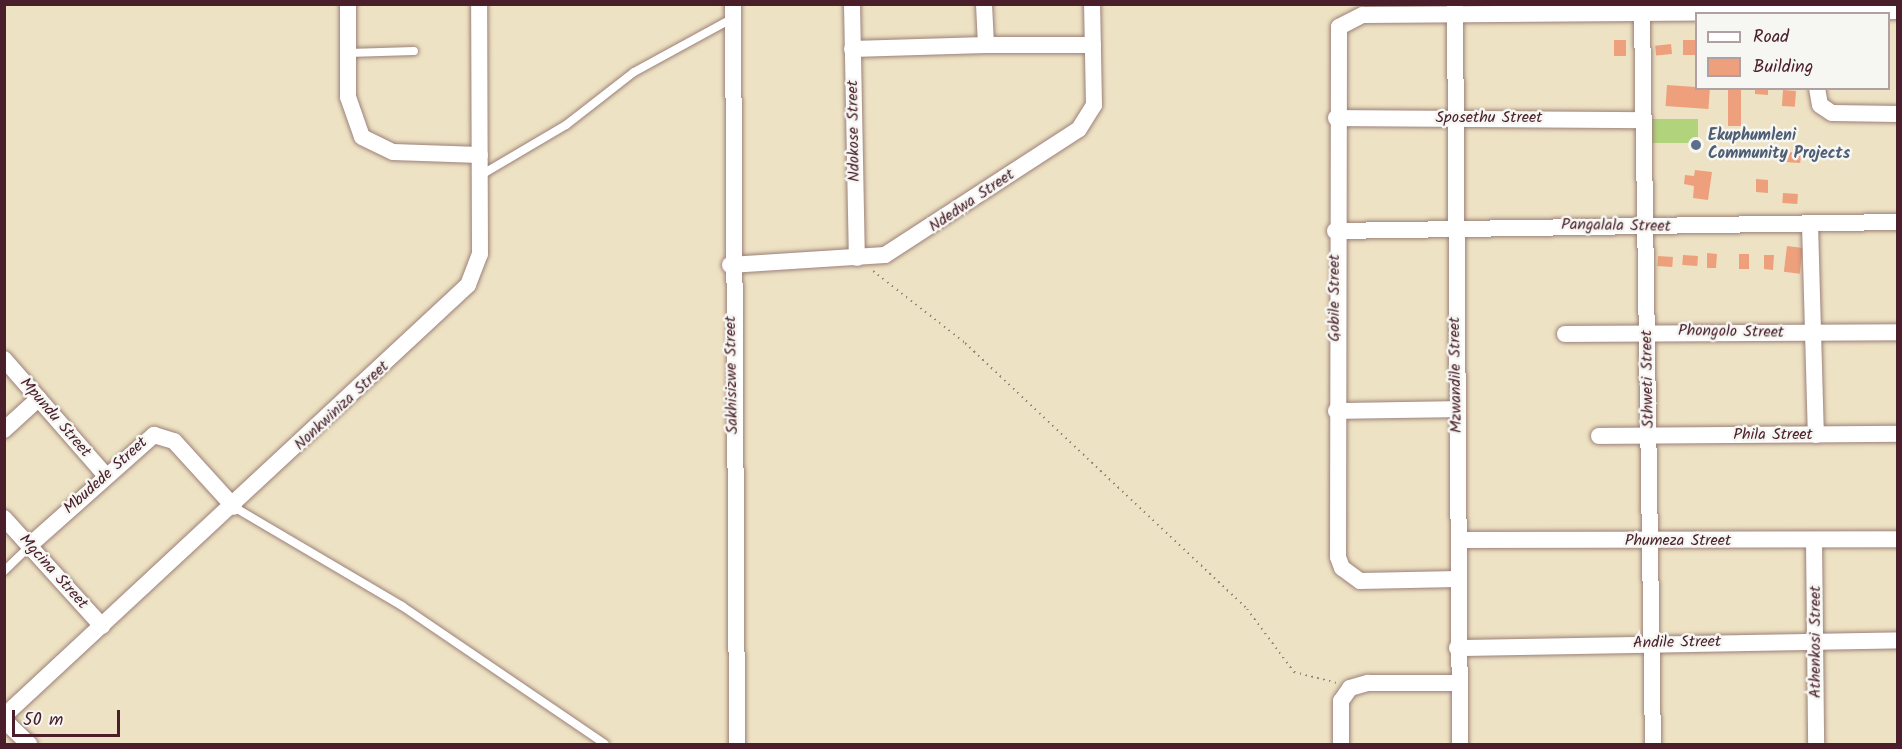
<!DOCTYPE html>
<style>
body{margin:0}
#map{position:relative;width:1902px;height:749px;overflow:hidden;background:#eee2c4;font-family:Kalam,sans-serif}
div>[style]{position:absolute}
[style*='--x']{left:calc(var(--x)*1px);top:calc(var(--y)*1px);width:calc(var(--w)*1px);rotate:calc(var(--a)*1deg)}
.green>*{inset:0;background:#b0d37c;transform-origin:0 0}
.building>*{inset:0;background:#eda07b;transform-origin:0 0}
.path>*{height:2px;margin-top:-1px;transform-origin:0;background:repeating-linear-gradient(90deg,#9c8078 0 1.5px,transparent 0 6px)}
.roads{filter:drop-shadow(0 0 2px #9c8078) drop-shadow(0 0 2px #9c8078)}
.service>*{height:8px;margin:-4px;padding:0 4px;transform-origin:4px;border-radius:4px;background:#fff}
.minor>*{height:16px;margin:-8px;padding:0 8px;transform-origin:8px;border-radius:8px;background:#fff}
.dots>*{width:16px;height:16px;translate:-50% -50%;box-sizing:border-box;border:3px solid #f6f6f2;border-radius:50%}
span{translate:-50% -50%;white-space:nowrap;text-align:center;line-height:1.15;-webkit-text-stroke:5px #f6f6f2;paint-order:stroke}
.street-label{font-size:16px;color:#4a1f2b}
.service-label{font-size:16px;color:#4e5e75;font-weight:700}
.left{translate:0 -50%;text-align:left}
.frame{position:absolute;inset:0;border:6px solid #4a1f2b;pointer-events:none}
.legend{position:absolute;left:1695px;top:12px;width:195px;height:78px;box-sizing:border-box;background:#f6f6f2;border:2px solid #b1a0a2;margin:0;padding:8px 10px;list-style:none;font-size:18px;color:#4a1f2b}
.legend li{display:flex;align-items:center;gap:12px;height:30px}
.legend b{width:30px;border:2px solid #b1a0a2}
.scale{position:absolute;left:12px;top:710px;width:108px;height:27px;box-sizing:border-box;border:3px solid #4a1f2b;border-top:0;padding-left:8px;font-size:18px;line-height:21px;white-space:nowrap;color:#4a1f2b;-webkit-text-stroke:4px #f6f6f2;paint-order:stroke}
</style>
<div id="map">
<div class="green">
<i style="left:1648px;top:119px;width:50px;height:24px"></i>
</div>
<div class="building">
<i style="left:1614px;top:40px;width:12px;height:16px"></i>
<i style="left:1683px;top:40px;width:13px;height:15px"></i>
<i style="left:1671px;top:44px;width:10px;height:16px;rotate:84deg"></i>
<i style="left:1667px;top:85px;width:43px;height:21px;rotate:4deg"></i>
<i style="clip-path:polygon(1755px 88px,1768px 88px,1768px 95px,1755px 94px)"></i>
<i style="left:1728px;top:89px;width:13px;height:37px"></i>
<i style="left:1783px;top:90px;width:13px;height:16px;rotate:4deg"></i>
<i style="clip-path:polygon(1757px 150px,1771px 151px,1771px 160px,1756px 160px)"></i>
<i style="left:1786px;top:152px;width:15px;height:10px;rotate:4deg"></i>
<i style="clip-path:polygon(1695px 170px,1712px 172px,1708px 200px,1693px 198px,1694px 186px,1684px 184px,1685px 175px,1694px 176px)"></i>
<i style="clip-path:polygon(1756px 179px,1768px 180px,1768px 193px,1756px 192px)"></i>
<i style="left:1783px;top:193px;width:15px;height:10px;rotate:4deg"></i>
<i style="left:1787px;top:246px;width:16px;height:26px;rotate:7deg"></i>
<i style="clip-path:polygon(1707px 253px,1717px 254px,1716px 268px,1707px 268px)"></i>
<i style="left:1739px;top:254px;width:10px;height:15px"></i>
<i style="left:1683px;top:255px;width:15px;height:10px;rotate:4deg"></i>
<i style="clip-path:polygon(1764px 255px,1774px 255px,1773px 270px,1764px 269px)"></i>
<i style="left:1658px;top:256px;width:15px;height:10px;rotate:4deg"></i>
</div>
<div class="path">
<i style="--x:873;--y:271;--w:117;--a:38"></i>
<i style="--x:965;--y:343;--w:388;--a:43.3"></i>
<i style="--x:1247;--y:609;--w:79;--a:53.3"></i>
<i style="--x:1294;--y:672;--w:44;--a:14.3"></i>
</div>
<div class="roads">
<div class="service">
<i style="--x:348;--y:53;--w:66;--a:-1.7"></i>
<i style="--x:481;--y:175;--w:99;--a:-30.5"></i>
<i style="--x:566;--y:125;--w:86;--a:-37.9"></i>
<i style="--x:634;--y:72;--w:113;--a:-28.6"></i>
<i style="--x:234;--y:507;--w:195;--a:30.5"></i>
<i style="--x:402;--y:606;--w:245;--a:34.2"></i>
<i style="--x:4;--y:571;--w:36;--a:-44"></i>
</div>
<div class="minor">
<i style="--x:348;--y:4;--w:93;--a:90"></i>
<i style="--x:348;--y:97;--w:42;--a:70.7"></i>
<i style="--x:362;--y:137;--w:34;--a:26"></i>
<i style="--x:393;--y:152;--w:87;--a:2"></i>
<i style="--x:733;--y:4;--w:740;--a:89.69"></i>
<i style="--x:852;--y:4;--w:254;--a:88.9"></i>
<i style="--x:984;--y:4;--w:41;--a:87.2"></i>
<i style="--x:986;--y:45;--w:107;--a:0"></i>
<i style="--x:1455;--y:4;--w:740;--a:89.61"></i>
<i style="--x:1642;--y:14;--w:730;--a:89.14"></i>
<i style="--x:852;--y:49;--w:134;--a:-1.7"></i>
<i style="--x:1817;--y:88;--w:17;--a:80"></i>
<i style="--x:1820;--y:105;--w:14;--a:34"></i>
<i style="--x:1832;--y:113;--w:66;--a:0.9"></i>
<i style="--x:1336;--y:118;--w:307;--a:0.4"></i>
<i style="--x:1810;--y:224;--w:211;--a:88.4"></i>
<i style="--x:1335;--y:231;--w:563;--a:-0.92"></i>
<i style="--x:730;--y:265;--w:155;--a:-3.7"></i>
<i style="--x:885;--y:255;--w:231;--a:-33"></i>
<i style="--x:1079;--y:129;--w:28;--a:-58"></i>
<i style="--x:1094;--y:105;--w:101;--a:-91.1"></i>
<i style="--x:1565;--y:334;--w:333;--a:-0.3"></i>
<i style="--x:4;--y:359;--w:155;--a:48.9"></i>
<i style="--x:1336;--y:411;--w:121;--a:-0.9"></i>
<i style="--x:4;--y:430;--w:47;--a:-42.4"></i>
<i style="--x:1599;--y:436;--w:299;--a:-0.4"></i>
<i style="--x:4;--y:518;--w:146;--a:47.8"></i>
<i style="--x:1459;--y:540;--w:439;--a:-0.1"></i>
<i style="--x:1814;--y:540;--w:204;--a:89.4"></i>
<i style="--x:30;--y:545;--w:166;--a:-41.6"></i>
<i style="--x:154;--y:435;--w:21;--a:17"></i>
<i style="--x:174;--y:441;--w:89;--a:47.7"></i>
<i style="--x:1458;--y:579;--w:98;--a:178.8"></i>
<i style="--x:1360;--y:581;--w:22;--a:-144"></i>
<i style="--x:1342;--y:568;--w:12;--a:-110"></i>
<i style="--x:1338;--y:557;--w:530;--a:-89.89"></i>
<i style="--x:1339;--y:27;--w:27;--a:-27"></i>
<i style="--x:1363;--y:15;--w:535;--a:-0.43"></i>
<i style="--x:1457;--y:648;--w:441;--a:-1"></i>
<i style="--x:4;--y:716;--w:633;--a:-42.89"></i>
<i style="--x:468;--y:285;--w:33;--a:-69"></i>
<i style="--x:480;--y:254;--w:250;--a:-90.2"></i>
<i style="--x:4;--y:720;--w:35;--a:44"></i>
<i style="--x:1341;--y:744;--w:43;--a:-90"></i>
<i style="--x:1341;--y:701;--w:16;--a:-55"></i>
<i style="--x:1350;--y:688;--w:19;--a:-16"></i>
<i style="--x:1368;--y:683;--w:89;--a:0"></i>
</div>
</div>
<div class="dots">
<i style="left:1696px;top:145px;background:#5c6f8a"></i>
</div>
<div class="street-label">
<span style="left:1489px;top:118px">Sposethu Street</span>
<span style="left:854px;top:131px;rotate:-91deg">Ndokose Street</span>
<span style="left:972px;top:201px;rotate:-34deg">Ndedwa Street</span>
<span style="left:1616px;top:226px;rotate:1deg">Pangalala Street</span>
<span style="left:1335px;top:298px;rotate:-90deg">Gobile Street</span>
<span style="left:1731px;top:332px;rotate:1deg">Phongolo Street</span>
<span style="left:732px;top:375px;rotate:-91deg">Sakhisizwe Street</span>
<span style="left:1456px;top:375px;rotate:-91deg">Mzwandile Street</span>
<span style="left:1648px;top:379px;rotate:-91deg">Sthweti Street</span>
<span style="left:342px;top:406px;rotate:-43deg">Nonkwiniza Street</span>
<span style="left:55px;top:418px;rotate:49deg">Mpundu Street</span>
<span style="left:1773px;top:435px">Phila Street</span>
<span style="left:106px;top:476px;rotate:-42deg">Mbudede Street</span>
<span style="left:1678px;top:541px">Phumeza Street</span>
<span style="left:53px;top:572px;rotate:48deg">Mgcina Street</span>
<span style="left:1816px;top:642px;rotate:-90deg">Athenkosi Street</span>
<span style="left:1677px;top:643px;rotate:-1deg">Andile Street</span>
</div>
<div class="service-label">
<span class="left" style="left:1708px;top:145px">Ekuphumleni<br>Community Projects</span>
</div>
<div class="frame"></div>
<ul class="legend">
<li><b style="height:8px;background:#fff"></b>Road</li>
<li><b style="height:16px;background:#eda07b"></b>Building</li>
</ul>
<div class="scale">50 m</div>
</div>
